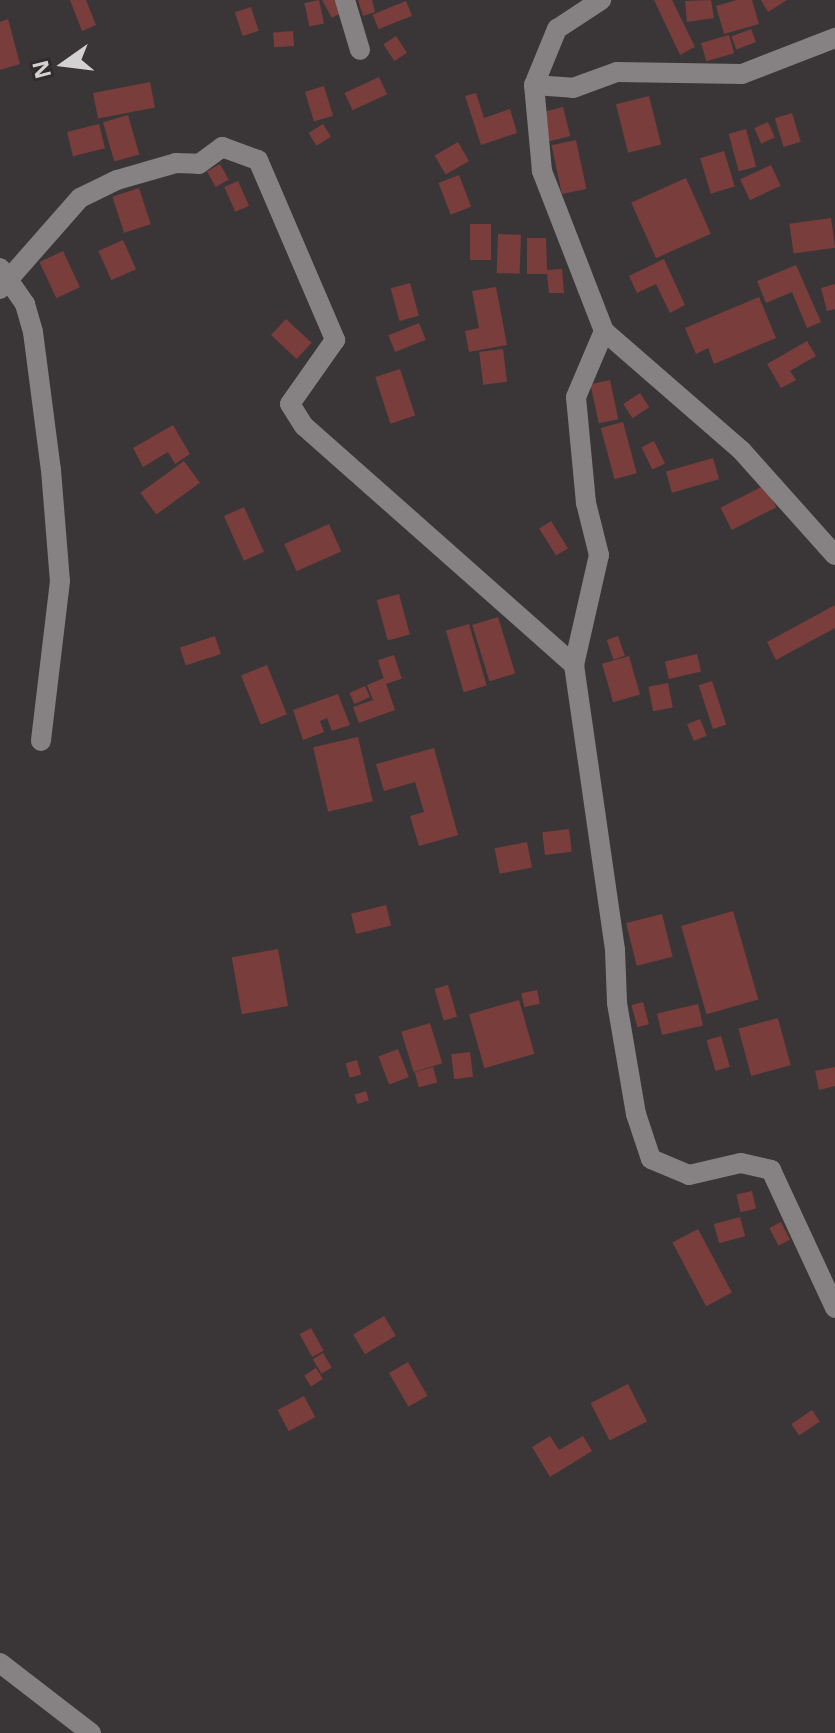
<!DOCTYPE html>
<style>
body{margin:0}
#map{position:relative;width:835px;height:1733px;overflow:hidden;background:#3a3637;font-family:"Noto Sans",sans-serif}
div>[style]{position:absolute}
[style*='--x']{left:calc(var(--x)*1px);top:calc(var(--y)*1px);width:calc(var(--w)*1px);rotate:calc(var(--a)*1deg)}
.building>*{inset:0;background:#793d3b;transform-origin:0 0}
.minor>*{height:20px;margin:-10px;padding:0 10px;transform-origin:10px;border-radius:10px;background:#868182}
span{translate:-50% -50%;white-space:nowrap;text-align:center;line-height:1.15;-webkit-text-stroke:7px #302c2c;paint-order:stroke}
.north{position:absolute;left:24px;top:24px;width:80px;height:80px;-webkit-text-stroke:6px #302c2c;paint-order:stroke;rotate:256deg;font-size:22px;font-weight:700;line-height:32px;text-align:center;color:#d3d1d1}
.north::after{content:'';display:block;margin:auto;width:28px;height:36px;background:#d3d1d1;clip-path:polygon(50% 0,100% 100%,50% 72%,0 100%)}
</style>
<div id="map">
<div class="building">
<i style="clip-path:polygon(70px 0,86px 0,96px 25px,82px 31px)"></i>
<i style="left:319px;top:0;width:24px;height:15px;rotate:78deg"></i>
<i style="clip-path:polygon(322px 0,341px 0,346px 10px,332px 18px)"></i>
<i style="clip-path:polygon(358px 0,372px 0,375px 12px,363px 16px)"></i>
<i style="clip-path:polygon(654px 0,672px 0,695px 47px,680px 55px)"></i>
<i style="clip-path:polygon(711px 0,714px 18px,687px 22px,685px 1px)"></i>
<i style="clip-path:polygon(737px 0,752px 0,759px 24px,724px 34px,716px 6px)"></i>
<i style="clip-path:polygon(761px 0,787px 0,768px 12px)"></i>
<i style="left:406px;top:1px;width:16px;height:36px;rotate:68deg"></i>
<i style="left:251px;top:7px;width:25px;height:17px;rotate:72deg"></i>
<i style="clip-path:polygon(8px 19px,20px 64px,0 70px,0 22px)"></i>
<i style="left:751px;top:29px;width:14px;height:21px;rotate:69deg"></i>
<i style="left:293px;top:31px;width:15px;height:20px;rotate:86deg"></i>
<i style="left:729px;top:35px;width:19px;height:29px;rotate:74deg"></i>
<i style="left:396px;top:36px;width:20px;height:15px;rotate:57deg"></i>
<i style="left:379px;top:77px;width:19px;height:38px;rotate:65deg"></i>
<i style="left:150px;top:82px;width:26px;height:58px;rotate:79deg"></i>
<i style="left:324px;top:86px;width:31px;height:20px;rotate:73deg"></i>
<i style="clip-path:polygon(476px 93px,484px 118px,510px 109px,517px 133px,481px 145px,465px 96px)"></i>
<i style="left:649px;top:96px;width:50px;height:34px;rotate:76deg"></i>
<i style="left:563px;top:107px;width:30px;height:22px;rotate:76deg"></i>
<i style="left:792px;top:113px;width:30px;height:18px;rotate:73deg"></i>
<i style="left:128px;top:115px;width:41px;height:26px;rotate:74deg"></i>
<i style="left:768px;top:122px;width:17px;height:15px;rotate:66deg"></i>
<i style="left:99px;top:124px;width:25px;height:33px;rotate:76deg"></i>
<i style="left:323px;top:124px;width:15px;height:17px;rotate:58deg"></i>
<i style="left:746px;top:129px;width:39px;height:18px;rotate:75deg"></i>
<i style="left:576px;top:140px;width:50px;height:25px;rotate:78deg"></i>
<i style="left:458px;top:142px;width:22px;height:27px;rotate:60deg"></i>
<i style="left:724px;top:151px;width:37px;height:25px;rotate:73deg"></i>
<i style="left:220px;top:164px;width:18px;height:15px;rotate:61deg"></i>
<i style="left:771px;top:165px;width:23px;height:34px;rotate:65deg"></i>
<i style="left:459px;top:175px;width:34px;height:22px;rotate:69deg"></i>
<i style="left:686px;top:178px;width:61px;height:60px;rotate:66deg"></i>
<i style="left:238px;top:181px;width:27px;height:15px;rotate:66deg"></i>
<i style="left:139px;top:188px;width:38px;height:28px;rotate:72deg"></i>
<i style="left:831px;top:218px;width:30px;height:42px;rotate:82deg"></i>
<i style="left:470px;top:224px;width:21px;height:36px"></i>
<i style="left:498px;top:234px;width:23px;height:39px;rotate:2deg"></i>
<i style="clip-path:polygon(527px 238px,546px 238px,547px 270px,562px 269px,564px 293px,549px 293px,547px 274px,527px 274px)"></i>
<i style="left:123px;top:240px;width:32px;height:27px;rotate:66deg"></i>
<i style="left:63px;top:251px;width:40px;height:26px;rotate:65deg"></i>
<i style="clip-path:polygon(664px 259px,685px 305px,670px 313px,656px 284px,637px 293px,629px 276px)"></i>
<i style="clip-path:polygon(796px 265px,821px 322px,807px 328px,792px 292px,766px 303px,757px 281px)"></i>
<i style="left:410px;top:283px;width:34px;height:20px;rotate:75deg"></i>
<i style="clip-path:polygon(835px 284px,835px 309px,827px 311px,821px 288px)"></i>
<i style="clip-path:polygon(496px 287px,507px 345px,469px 352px,465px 331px,479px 328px,472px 291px)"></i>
<i style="clip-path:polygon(759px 297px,776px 338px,714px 364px,708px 348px,696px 354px,685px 328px)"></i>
<i style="left:286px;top:319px;width:35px;height:22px;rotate:43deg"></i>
<i style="left:419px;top:323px;width:18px;height:33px;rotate:68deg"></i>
<i style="clip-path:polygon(807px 341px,816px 356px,790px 371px,796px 380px,781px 388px,767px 364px)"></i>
<i style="left:503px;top:349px;width:33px;height:24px;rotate:83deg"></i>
<i style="left:400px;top:369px;width:49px;height:26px;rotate:72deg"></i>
<i style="left:610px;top:380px;width:40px;height:20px;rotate:78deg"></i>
<i style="left:640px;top:393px;width:17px;height:20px;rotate:57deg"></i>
<i style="left:623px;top:422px;width:53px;height:23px;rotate:75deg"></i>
<i style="clip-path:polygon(173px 425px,190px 454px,175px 464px,168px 452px,143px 467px,133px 448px)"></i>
<i style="left:654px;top:441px;width:25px;height:14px;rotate:64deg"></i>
<i style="left:713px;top:458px;width:22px;height:49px;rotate:74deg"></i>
<i style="left:184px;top:461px;width:27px;height:54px;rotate:54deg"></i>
<i style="left:765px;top:485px;width:25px;height:50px;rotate:63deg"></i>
<i style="left:244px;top:507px;width:49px;height:22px;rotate:66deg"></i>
<i style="left:551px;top:521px;width:32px;height:14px;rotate:58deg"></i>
<i style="left:329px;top:524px;width:30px;height:49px;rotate:66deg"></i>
<i style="left:399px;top:594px;width:42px;height:23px;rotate:75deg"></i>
<i style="clip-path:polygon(835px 605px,835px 628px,776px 660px,767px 642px)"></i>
<i style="left:498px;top:617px;width:59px;height:27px;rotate:73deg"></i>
<i style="left:469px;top:624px;width:64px;height:24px;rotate:74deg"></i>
<i style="left:215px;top:636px;width:19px;height:37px;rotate:72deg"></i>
<i style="left:618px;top:636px;width:21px;height:12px;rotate:71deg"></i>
<i style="left:697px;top:654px;width:18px;height:33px;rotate:77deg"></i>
<i style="left:394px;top:655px;width:25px;height:17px;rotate:72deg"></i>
<i style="left:629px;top:656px;width:40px;height:28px;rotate:74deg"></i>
<i style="left:267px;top:665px;width:53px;height:28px;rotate:68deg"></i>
<i style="clip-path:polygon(384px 678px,395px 710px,359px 723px,353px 707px,373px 700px,367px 685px)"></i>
<i style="left:712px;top:681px;width:46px;height:14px;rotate:72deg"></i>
<i style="left:668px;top:683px;width:25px;height:20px;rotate:79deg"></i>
<i style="left:365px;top:686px;width:12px;height:17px;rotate:66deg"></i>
<i style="clip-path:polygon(338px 694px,350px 725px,332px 731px,327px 718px,320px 721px,324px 732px,303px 740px,293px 710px)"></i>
<i style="left:700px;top:719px;width:18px;height:14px;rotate:68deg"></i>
<i style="left:358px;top:737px;width:66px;height:46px;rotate:77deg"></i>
<i style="clip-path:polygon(434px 748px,458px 835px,419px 846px,410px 816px,424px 812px,415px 782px,384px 791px,376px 764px)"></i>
<i style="left:569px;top:829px;width:23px;height:27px;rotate:83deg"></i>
<i style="left:527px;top:842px;width:26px;height:33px;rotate:79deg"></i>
<i style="left:386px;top:905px;width:21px;height:36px;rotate:76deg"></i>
<i style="left:733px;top:911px;width:92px;height:54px;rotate:74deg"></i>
<i style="left:662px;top:914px;width:44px;height:37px;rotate:76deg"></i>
<i style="left:278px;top:949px;width:58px;height:47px;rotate:80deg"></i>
<i style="left:448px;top:985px;width:33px;height:14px;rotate:74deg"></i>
<i style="left:537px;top:990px;width:14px;height:16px;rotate:78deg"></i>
<i style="left:519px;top:1000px;width:56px;height:52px;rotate:74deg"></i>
<i style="left:643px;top:1002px;width:23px;height:12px;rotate:75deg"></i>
<i style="left:698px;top:1004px;width:22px;height:42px;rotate:77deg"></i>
<i style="left:778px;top:1018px;width:49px;height:41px;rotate:75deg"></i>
<i style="left:430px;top:1023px;width:42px;height:30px;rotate:73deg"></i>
<i style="left:721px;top:1036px;width:32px;height:15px;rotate:74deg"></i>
<i style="left:398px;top:1049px;width:30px;height:21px;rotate:69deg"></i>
<i style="left:470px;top:1052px;width:25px;height:19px;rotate:83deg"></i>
<i style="left:357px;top:1060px;width:15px;height:12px;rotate:74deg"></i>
<i style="left:433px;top:1067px;width:16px;height:19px;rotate:75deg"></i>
<i style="clip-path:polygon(835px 1067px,835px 1086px,819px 1090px,815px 1071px)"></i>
<i style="left:366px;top:1091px;width:10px;height:12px;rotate:73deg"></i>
<i style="left:752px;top:1191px;width:18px;height:16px;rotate:77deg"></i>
<i style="left:740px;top:1217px;width:20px;height:27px;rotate:75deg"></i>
<i style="left:781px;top:1222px;width:20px;height:13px;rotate:63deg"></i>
<i style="left:698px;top:1229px;width:72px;height:29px;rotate:62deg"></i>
<i style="left:384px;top:1316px;width:23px;height:36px;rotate:59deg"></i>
<i style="left:311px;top:1328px;width:26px;height:13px;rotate:61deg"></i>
<i style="left:323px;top:1353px;width:17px;height:12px;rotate:59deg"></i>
<i style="left:408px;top:1362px;width:39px;height:22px;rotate:60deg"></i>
<i style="left:316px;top:1368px;width:13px;height:14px;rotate:58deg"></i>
<i style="left:628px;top:1384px;width:42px;height:42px;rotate:63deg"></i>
<i style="left:304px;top:1396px;width:24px;height:30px;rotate:62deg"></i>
<i style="left:812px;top:1410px;width:14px;height:25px;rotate:56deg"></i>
<i style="clip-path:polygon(550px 1436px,559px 1450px,583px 1436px,592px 1451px,550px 1477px,532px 1447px)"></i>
</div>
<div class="minor">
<i style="--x:345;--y:0;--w:52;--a:73.3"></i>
<i style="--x:534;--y:85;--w:61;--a:-67.7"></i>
<i style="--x:557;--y:29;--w:53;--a:-33.4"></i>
<i style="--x:0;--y:268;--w:44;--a:55.2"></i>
<i style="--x:25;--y:304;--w:29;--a:74"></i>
<i style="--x:33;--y:332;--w:139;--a:82.6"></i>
<i style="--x:51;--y:470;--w:111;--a:85.4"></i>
<i style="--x:60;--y:581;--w:161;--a:96.8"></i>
<i style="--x:0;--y:289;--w:121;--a:-48.7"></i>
<i style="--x:80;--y:198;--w:41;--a:-25.9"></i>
<i style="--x:117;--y:180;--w:61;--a:-16.1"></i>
<i style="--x:176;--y:163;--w:23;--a:2"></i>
<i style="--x:199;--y:164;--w:29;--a:-36"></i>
<i style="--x:222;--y:147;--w:38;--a:20"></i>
<i style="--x:258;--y:160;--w:196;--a:66.8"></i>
<i style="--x:335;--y:340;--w:78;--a:125.1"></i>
<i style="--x:290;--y:404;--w:26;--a:58"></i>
<i style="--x:304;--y:426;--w:361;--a:41.5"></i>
<i style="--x:574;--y:665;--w:113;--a:-77.2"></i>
<i style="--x:599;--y:555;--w:54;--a:-104"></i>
<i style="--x:586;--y:503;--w:106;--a:-95.4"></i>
<i style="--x:576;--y:397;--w:72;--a:-67"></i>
<i style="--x:604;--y:331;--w:181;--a:41"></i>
<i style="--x:741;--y:450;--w:141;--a:48.2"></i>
<i style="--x:604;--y:331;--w:172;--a:-111.2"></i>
<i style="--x:542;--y:171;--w:86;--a:-95.3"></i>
<i style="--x:534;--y:85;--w:39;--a:4"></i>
<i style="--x:573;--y:88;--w:47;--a:-20"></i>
<i style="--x:617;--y:72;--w:125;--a:0.9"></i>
<i style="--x:742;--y:74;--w:100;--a:-21.2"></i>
<i style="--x:574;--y:665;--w:288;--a:81.8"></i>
<i style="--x:615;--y:950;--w:53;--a:87.8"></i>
<i style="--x:617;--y:1003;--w:113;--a:80.3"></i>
<i style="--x:636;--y:1114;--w:47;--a:71.6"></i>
<i style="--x:651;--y:1159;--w:41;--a:22.8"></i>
<i style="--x:689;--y:1175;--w:53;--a:-13"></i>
<i style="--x:741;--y:1163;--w:31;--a:13"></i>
<i style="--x:771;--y:1170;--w:152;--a:65.1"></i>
<i style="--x:0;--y:1663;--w:115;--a:37.6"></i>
</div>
<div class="north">N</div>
</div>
